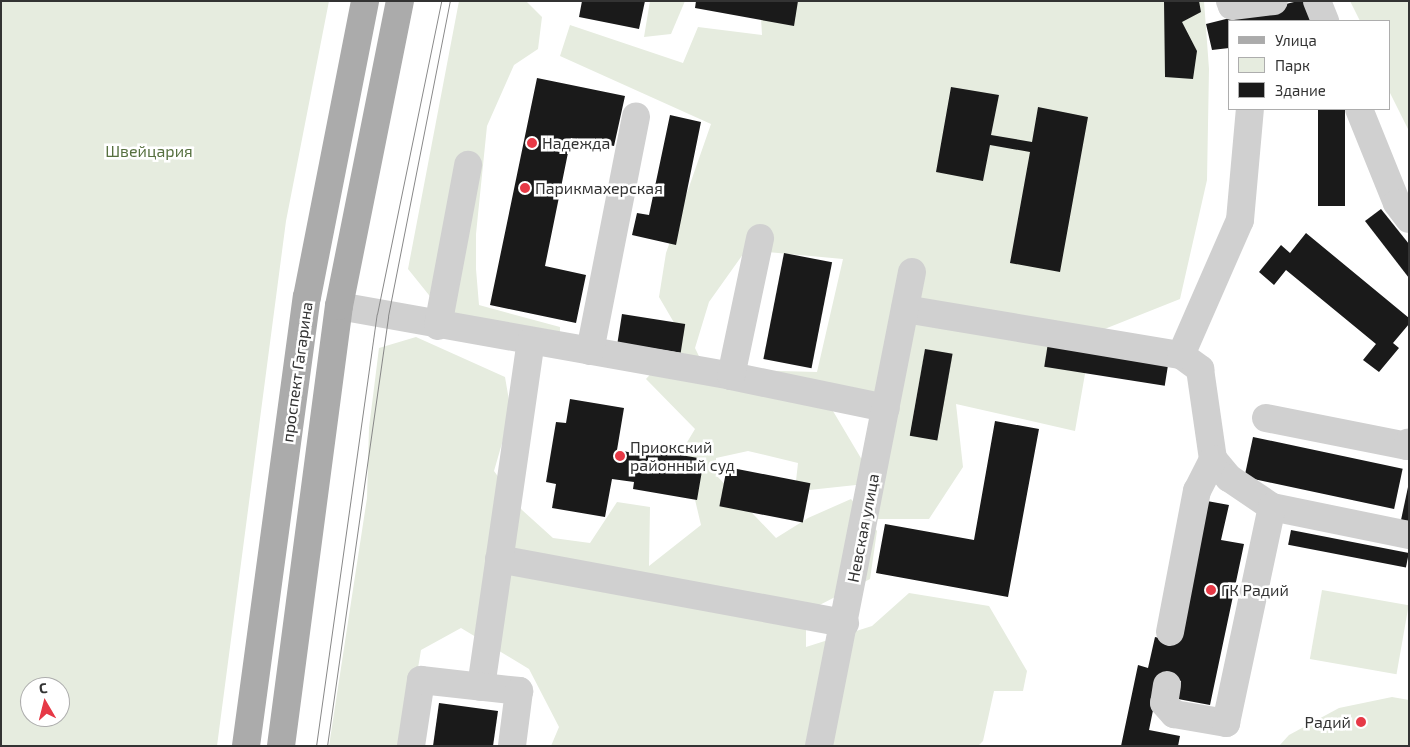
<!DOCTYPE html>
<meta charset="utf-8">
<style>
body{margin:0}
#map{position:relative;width:1410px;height:747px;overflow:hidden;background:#fff;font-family:"Exo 2",sans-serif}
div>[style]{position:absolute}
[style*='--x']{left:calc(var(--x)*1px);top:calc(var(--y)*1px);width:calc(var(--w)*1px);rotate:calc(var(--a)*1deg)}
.green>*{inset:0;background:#e6ecdf;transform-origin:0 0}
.building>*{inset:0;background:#1a1a1a;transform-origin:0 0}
.minor>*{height:28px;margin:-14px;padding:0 14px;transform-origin:14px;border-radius:14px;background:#d0d0d0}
.major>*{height:28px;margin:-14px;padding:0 14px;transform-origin:14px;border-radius:14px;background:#ababab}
.tram>*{height:1px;margin:-0.5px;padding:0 0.5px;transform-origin:0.5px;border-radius:0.5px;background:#888}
.dots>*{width:14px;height:14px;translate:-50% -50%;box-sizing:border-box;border:2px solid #fff;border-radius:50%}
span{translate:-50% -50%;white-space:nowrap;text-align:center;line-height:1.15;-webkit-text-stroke:5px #fff;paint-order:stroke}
.poi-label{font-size:16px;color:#333}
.left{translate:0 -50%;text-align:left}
.right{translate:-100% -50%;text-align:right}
.park-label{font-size:16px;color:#56703f}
.street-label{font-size:16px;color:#333}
.frame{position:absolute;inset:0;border:2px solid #333;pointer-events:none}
.legend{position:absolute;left:1228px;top:20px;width:162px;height:90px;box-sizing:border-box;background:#fff;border:1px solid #adadad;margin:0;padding:6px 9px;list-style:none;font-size:15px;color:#333}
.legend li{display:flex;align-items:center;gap:10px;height:25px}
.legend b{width:25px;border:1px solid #adadad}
.north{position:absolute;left:20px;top:677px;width:50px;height:50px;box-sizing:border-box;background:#fff;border:1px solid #adadad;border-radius:50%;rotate:352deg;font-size:14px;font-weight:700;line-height:20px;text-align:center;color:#333}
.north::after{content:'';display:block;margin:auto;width:18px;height:22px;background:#e63946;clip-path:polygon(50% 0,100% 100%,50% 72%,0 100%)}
</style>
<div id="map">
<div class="green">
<i style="clip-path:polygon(evenodd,1px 1px,329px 1px,286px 221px,217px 746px,1px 746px,1px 1px,30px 687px,60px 687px,60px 717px,30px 717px,30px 687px)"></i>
<i style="clip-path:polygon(459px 1px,526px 1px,542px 17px,538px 49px,514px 65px,487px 126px,476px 234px,476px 269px,479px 305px,560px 327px,560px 339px,445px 315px,408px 269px)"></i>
<i style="clip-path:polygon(650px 1px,685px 1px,671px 34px,644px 37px)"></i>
<i style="clip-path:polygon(760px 1px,1204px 1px,1209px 69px,1207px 180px,1180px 299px,1092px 334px,1075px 431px,956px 404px,963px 467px,929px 519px,877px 519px,892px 415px,743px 370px,817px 372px,843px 259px,746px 250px,709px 302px,695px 348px,711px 381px,830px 406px,865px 465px,856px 485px,809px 490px,796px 481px,798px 463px,748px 451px,716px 458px,716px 475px,776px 538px,808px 518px,851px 499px,877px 531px,870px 579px,806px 612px,806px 647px,872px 626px,909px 593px,989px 606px,1027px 671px,1023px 691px,994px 691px,983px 741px,978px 746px,551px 746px,559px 727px,529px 669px,461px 628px,421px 650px,405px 746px,329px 746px,367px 498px,369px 428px,379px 348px,416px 337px,505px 377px,511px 412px,494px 471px,522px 510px,553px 538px,590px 543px,617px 502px,650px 507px,649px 566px,701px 525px,683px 449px,695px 429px,646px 379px,683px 338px,659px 297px,666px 253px,711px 124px,560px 56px,570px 25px,683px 63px,698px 27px,762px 35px)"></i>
<i style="clip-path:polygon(1350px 1px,1409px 1px,1409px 131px,1389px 91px,1389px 21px,1360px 21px)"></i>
<i style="left:1322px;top:590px;width:88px;height:70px;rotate:10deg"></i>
<i style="clip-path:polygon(1392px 697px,1409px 700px,1409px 746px,1279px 746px,1289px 735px,1339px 708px)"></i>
</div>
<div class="building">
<i style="clip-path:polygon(582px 1px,645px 1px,639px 29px,579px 17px)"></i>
<i style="clip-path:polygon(696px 1px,798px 1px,794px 26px,695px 8px)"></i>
<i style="clip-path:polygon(1164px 1px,1199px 1px,1201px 12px,1182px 22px,1197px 51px,1193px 79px,1165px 77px)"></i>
<i style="clip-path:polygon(1298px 1px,1306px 1px,1313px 21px,1229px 21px,1229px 48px,1212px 50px,1206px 24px)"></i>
<i style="clip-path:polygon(537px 78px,625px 96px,614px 146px,571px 138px,545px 266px,586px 275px,576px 323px,490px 305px)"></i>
<i style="clip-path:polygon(951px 87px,999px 95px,991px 135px,1032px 142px,1038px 107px,1088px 117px,1060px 272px,1010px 263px,1030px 152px,990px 145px,983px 181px,936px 172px)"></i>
<i style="left:1318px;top:109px;width:27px;height:97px"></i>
<i style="clip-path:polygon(670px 115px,701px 122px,676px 245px,632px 235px,637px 213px,649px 215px)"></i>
<i style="clip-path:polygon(1381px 209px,1409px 244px,1409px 278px,1365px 221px)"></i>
<i style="clip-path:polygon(1306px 233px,1409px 318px,1409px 324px,1393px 343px,1399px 348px,1379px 372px,1363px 360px,1376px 344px,1286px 270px,1274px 285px,1259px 272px,1281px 245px,1290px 253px)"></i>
<i style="left:784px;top:253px;width:49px;height:108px;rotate:11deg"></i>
<i style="left:622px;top:314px;width:64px;height:29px;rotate:9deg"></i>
<i style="left:1048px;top:343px;width:122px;height:24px;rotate:9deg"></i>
<i style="left:925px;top:349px;width:28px;height:88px;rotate:10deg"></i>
<i style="clip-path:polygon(570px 399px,624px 408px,617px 450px,639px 454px,640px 448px,704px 459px,697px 500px,633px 489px,634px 482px,612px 479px,605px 517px,552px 508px,556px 484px,546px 482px,556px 422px,566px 423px)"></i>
<i style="clip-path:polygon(995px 421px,1039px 429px,1008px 597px,876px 573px,885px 524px,974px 540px)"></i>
<i style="left:1253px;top:437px;width:153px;height:41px;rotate:12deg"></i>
<i style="left:727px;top:467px;width:85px;height:40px;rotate:11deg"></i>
<i style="clip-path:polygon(1408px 487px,1409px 487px,1409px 521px,1401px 520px)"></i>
<i style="clip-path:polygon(1207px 501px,1229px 505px,1221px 540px,1244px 544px,1210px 705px,1178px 699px,1181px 681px,1160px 676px,1149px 730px,1180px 736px,1178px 746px,1121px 746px,1138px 665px,1148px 668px,1155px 637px,1177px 642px)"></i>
<i style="left:1291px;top:530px;width:120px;height:15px;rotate:11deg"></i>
<i style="clip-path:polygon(439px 703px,498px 711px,493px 746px,433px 746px)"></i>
</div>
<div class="minor">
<i style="--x:1230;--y:1;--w:5;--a:68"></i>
<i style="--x:1232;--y:6;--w:42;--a:-6.8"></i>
<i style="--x:1317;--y:1;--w:22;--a:68"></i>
<i style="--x:1359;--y:109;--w:101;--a:68"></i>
<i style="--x:1397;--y:203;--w:20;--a:53"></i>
<i style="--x:339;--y:306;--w:398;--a:10.1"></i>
<i style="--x:731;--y:376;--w:158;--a:11.7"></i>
<i style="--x:905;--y:309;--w:280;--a:9.5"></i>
<i style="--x:1181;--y:355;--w:24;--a:36"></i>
<i style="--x:1200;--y:369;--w:91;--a:81.8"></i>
<i style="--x:1213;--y:459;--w:25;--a:50"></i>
<i style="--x:1229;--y:478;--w:52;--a:34"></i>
<i style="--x:1272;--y:507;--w:140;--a:11.6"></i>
<i style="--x:438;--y:326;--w:164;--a:-79.4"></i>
<i style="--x:590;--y:351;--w:239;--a:-78.9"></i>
<i style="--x:1181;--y:355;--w:147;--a:-66.4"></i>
<i style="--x:1240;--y:220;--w:111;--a:-84.9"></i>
<i style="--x:731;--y:376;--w:141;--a:-78.1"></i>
<i style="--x:1266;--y:418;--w:144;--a:11.2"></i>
<i style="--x:1407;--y:446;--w:4;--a:-63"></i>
<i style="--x:499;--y:559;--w:352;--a:10.5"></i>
<i style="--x:1170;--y:632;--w:144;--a:-79.2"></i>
<i style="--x:1197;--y:491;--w:36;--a:-63"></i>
<i style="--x:1167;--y:685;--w:18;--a:99"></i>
<i style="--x:1164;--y:703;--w:15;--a:48"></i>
<i style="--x:1174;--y:714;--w:53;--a:9.8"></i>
<i style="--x:1226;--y:723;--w:221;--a:-78"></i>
<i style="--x:481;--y:687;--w:349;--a:-81.8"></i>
<i style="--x:411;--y:746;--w:67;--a:-81.4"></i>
<i style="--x:421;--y:680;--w:99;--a:6.4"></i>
<i style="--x:519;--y:691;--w:55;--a:97.3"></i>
<i style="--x:819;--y:746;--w:483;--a:-78.9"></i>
</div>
<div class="major">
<i style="--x:246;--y:746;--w:453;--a:-82.3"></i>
<i style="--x:307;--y:297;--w:302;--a:-78.9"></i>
<i style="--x:281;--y:746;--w:444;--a:-82.5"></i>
<i style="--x:339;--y:306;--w:311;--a:-78.7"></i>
</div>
<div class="tram">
<i style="--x:316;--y:746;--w:436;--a:-82"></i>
<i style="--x:377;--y:314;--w:319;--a:-78.4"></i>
<i style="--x:327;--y:746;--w:434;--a:-81.9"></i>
<i style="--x:388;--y:316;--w:321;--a:-78.9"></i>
</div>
<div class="dots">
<i style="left:532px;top:143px;background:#e63946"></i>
<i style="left:525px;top:188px;background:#e63946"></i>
<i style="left:620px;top:456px;background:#e63946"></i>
<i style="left:1211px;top:590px;background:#e63946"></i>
<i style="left:1361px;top:722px;background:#e63946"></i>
</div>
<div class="poi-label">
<span class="left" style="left:542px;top:143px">Надежда</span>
<span class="left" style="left:535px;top:188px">Парикмахерская</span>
<span class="left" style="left:630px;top:456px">Приокский<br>районный суд</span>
<span class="left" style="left:1221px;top:590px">ГК Радий</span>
<span class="right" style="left:1351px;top:722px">Радий</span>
</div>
<div class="park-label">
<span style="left:149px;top:151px">Швейцария</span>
</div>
<div class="street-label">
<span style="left:297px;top:372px;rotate:-82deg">проспект Гагарина</span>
<span style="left:863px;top:528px;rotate:-79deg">Невская улица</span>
</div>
<div class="frame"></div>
<ul class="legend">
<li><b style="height:6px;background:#ababab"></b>Улица</li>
<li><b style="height:14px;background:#e6ecdf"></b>Парк</li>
<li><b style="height:14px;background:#1a1a1a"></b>Здание</li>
</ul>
<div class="north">С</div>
</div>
